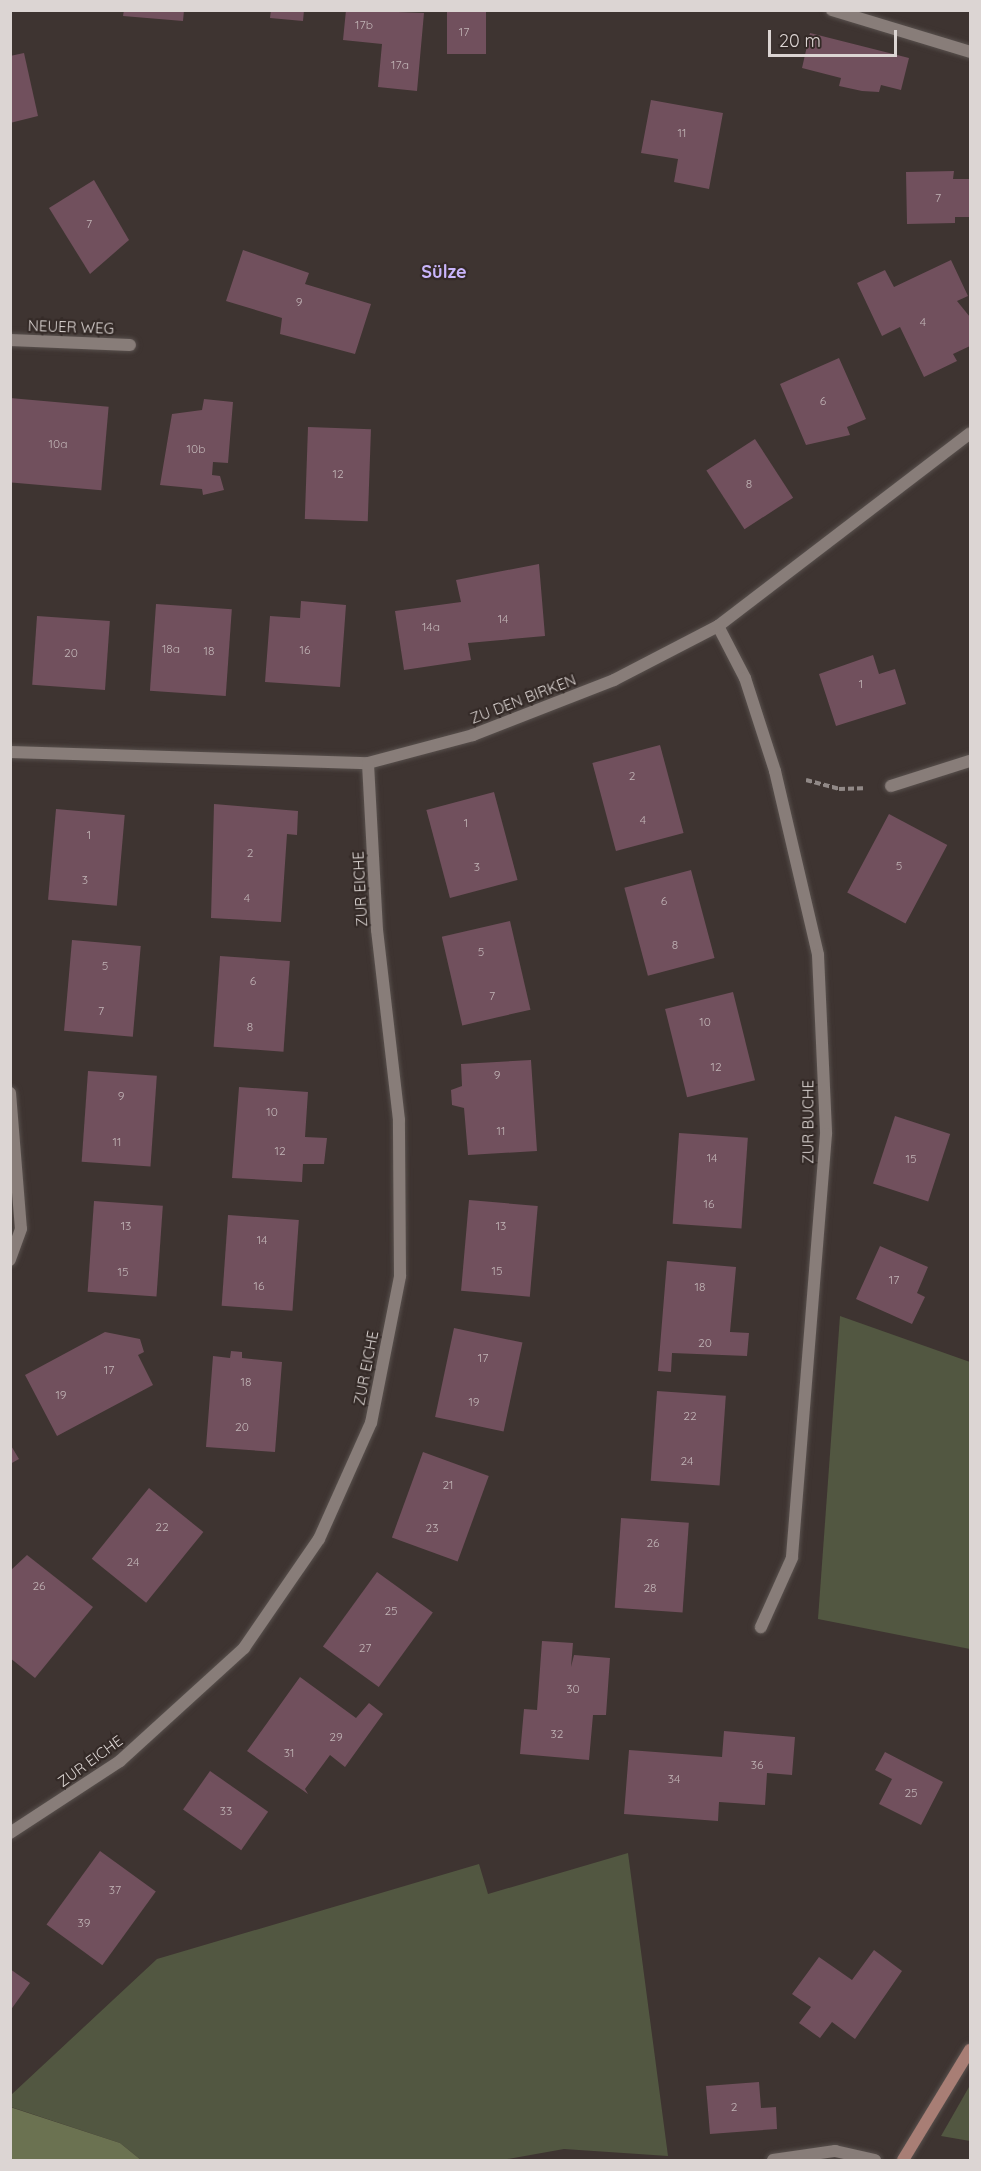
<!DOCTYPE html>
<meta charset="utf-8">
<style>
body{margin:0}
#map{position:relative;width:981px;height:2171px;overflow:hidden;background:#3e3431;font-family:Quicksand,sans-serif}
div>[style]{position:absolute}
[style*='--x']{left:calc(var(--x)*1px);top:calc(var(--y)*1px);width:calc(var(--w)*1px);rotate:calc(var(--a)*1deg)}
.green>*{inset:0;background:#525741}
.forest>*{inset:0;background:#6b7251}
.building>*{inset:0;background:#71505d;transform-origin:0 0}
.path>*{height:4px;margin-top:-2px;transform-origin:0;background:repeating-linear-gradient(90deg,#918987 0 6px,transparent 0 9px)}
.roads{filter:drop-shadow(0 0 2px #58504d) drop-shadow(0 0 2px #58504d)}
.street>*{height:12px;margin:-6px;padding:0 6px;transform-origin:6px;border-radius:6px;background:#887d79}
.secondary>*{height:12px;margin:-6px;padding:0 6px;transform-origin:6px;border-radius:6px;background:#a87e75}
span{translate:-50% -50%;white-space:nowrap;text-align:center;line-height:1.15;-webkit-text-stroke:4.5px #342a27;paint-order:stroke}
.number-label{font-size:12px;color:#c1b4b6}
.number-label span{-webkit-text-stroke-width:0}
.street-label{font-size:15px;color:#dcd5d3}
.quarter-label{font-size:18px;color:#c9b5fb;font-weight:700}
.frame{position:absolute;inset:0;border:12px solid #dcd5d3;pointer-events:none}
.scale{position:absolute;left:768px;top:30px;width:129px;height:27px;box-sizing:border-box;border:3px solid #dcd5d3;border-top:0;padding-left:8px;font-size:18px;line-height:21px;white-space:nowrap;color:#dcd5d3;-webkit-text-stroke:4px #342a27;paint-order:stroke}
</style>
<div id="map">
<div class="green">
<i style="clip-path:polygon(840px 1316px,970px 1362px,970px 1649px,818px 1619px)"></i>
<i style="clip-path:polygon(628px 1853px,668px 2156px,564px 2149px,502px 2160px,141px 2160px,120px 2143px,11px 2107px,11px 2095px,157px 1959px,479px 1864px,488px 1894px)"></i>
<i style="clip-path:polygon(969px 2087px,970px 2141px,941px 2136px)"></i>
</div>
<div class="forest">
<i style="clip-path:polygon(10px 2107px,120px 2143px,141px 2160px,11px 2160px)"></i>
</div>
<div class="building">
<i style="clip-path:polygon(124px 10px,184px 10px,183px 21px,123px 16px)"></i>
<i style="clip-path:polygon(271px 10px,304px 10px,303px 21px,270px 18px)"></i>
<i style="clip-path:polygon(346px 10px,424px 13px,417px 91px,378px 87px,382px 44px,343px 40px)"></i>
<i style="left:447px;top:10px;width:39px;height:44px"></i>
<i style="clip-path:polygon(810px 33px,909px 58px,901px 90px,881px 85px,879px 92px,862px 91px,839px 86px,841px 78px,802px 68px)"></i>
<i style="clip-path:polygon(24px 53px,38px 116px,10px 123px,10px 56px)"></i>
<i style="clip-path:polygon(651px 100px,723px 113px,709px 189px,674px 182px,678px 159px,641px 153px)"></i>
<i style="clip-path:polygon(954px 171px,953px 179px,970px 179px,970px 217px,955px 217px,955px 223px,907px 224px,906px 172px)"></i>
<i style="clip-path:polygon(94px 180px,129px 240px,90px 274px,49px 208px)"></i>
<i style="clip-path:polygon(243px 250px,309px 273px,305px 284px,371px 304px,355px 354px,280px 334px,282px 318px,226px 301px)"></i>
<i style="clip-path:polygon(951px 260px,968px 296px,957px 301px,970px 317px,970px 346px,953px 354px,957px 361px,924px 377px,900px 327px,882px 336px,857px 283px,885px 270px,894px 287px)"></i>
<i style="clip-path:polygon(839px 358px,866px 419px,847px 427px,850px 435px,806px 445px,780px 384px)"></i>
<i style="left:10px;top:398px;width:99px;height:84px;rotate:5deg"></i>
<i style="clip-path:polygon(204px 399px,233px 402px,228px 463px,213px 462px,212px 475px,220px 476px,224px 490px,203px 495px,202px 489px,160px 485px,172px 414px,202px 410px)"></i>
<i style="left:308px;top:427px;width:63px;height:92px;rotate:2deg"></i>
<i style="left:755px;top:439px;width:70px;height:58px;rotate:57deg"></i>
<i style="clip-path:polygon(539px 564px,545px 636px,468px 643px,471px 660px,404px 670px,395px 611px,461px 602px,456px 580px)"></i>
<i style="clip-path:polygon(301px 601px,346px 605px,340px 687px,265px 682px,270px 616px,300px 618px)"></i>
<i style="left:156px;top:604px;width:76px;height:87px;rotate:4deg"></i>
<i style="left:37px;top:616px;width:73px;height:69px;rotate:4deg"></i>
<i style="clip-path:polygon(873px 655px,879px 674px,895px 669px,906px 704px,836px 726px,819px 674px)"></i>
<i style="left:660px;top:745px;width:91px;height:70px;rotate:75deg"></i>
<i style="left:494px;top:792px;width:91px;height:70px;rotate:75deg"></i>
<i style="clip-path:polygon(214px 804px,298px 811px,297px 835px,287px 834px,281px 922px,211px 918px)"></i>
<i style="left:56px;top:809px;width:69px;height:91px;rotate:5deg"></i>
<i style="left:889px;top:814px;width:66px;height:89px;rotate:28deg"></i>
<i style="left:691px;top:870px;width:91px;height:69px;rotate:75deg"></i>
<i style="left:510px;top:921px;width:91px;height:70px;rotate:77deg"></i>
<i style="left:72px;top:940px;width:69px;height:91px;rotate:5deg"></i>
<i style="left:220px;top:956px;width:70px;height:91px;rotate:4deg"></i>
<i style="left:733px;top:992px;width:91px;height:70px;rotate:76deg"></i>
<i style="clip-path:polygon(531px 1060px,537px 1151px,468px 1155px,464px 1108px,452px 1105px,451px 1090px,462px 1086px,461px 1064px)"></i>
<i style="left:88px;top:1071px;width:69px;height:91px;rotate:4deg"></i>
<i style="clip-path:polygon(239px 1087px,308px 1092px,305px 1137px,327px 1138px,324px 1164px,303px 1164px,302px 1182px,232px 1178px)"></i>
<i style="left:895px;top:1116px;width:58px;height:71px;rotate:18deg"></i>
<i style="left:679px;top:1133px;width:69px;height:91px;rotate:4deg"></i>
<i style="left:469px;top:1200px;width:69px;height:91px;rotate:5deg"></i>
<i style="left:94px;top:1201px;width:69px;height:91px;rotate:4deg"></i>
<i style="left:228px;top:1215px;width:71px;height:91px;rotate:4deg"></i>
<i style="clip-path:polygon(880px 1246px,928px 1267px,917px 1293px,925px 1297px,912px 1324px,856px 1299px)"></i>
<i style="clip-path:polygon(667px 1261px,736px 1267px,730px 1332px,749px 1333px,747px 1356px,672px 1353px,671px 1372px,658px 1371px)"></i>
<i style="left:454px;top:1328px;width:70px;height:91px;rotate:12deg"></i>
<i style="clip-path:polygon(105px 1332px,140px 1339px,144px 1352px,138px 1355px,153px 1385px,57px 1436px,25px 1375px)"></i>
<i style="clip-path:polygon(231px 1351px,242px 1352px,242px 1358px,282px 1362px,275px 1452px,206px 1447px,213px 1356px,230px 1358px)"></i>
<i style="left:657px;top:1391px;width:69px;height:90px;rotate:4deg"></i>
<i style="clip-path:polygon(10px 1444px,19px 1459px,10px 1464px)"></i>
<i style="left:423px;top:1452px;width:70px;height:91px;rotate:20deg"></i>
<i style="left:149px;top:1488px;width:70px;height:91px;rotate:39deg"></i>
<i style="left:621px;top:1518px;width:68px;height:90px;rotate:4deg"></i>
<i style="clip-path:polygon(27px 1555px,93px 1607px,35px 1678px,10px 1658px,10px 1571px)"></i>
<i style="left:377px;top:1572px;width:69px;height:92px;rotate:36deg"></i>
<i style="clip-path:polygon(542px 1641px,573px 1643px,571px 1667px,574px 1655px,610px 1658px,606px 1715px,593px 1715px,589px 1760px,520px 1754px,524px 1709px,537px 1710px)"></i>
<i style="clip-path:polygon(300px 1677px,356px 1718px,369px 1703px,383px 1714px,345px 1767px,330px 1755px,305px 1789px,308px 1794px,247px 1751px)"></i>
<i style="clip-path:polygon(724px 1731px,795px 1737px,792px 1775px,767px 1773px,765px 1805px,719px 1802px,718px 1821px,624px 1814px,629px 1750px,722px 1757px)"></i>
<i style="clip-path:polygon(885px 1752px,943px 1782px,921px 1825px,879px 1804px,892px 1779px,875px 1770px)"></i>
<i style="left:210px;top:1771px;width:71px;height:47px;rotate:35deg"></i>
<i style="left:100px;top:1851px;width:69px;height:91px;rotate:36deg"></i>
<i style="clip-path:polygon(874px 1950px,902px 1971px,855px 2039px,832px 2022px,820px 2038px,799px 2023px,811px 2007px,792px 1994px,819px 1957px,852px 1980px)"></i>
<i style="clip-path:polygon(10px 1969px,30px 1983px,10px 2011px)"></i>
<i style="clip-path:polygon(759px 2082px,761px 2108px,776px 2107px,777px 2129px,710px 2134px,706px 2086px)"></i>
</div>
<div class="path">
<i style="--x:806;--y:780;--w:34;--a:15"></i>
<i style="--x:839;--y:789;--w:24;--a:-2"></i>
</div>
<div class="roads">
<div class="street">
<i style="--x:832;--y:10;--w:144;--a:16.9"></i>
<i style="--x:10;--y:340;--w:120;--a:2.4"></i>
<i style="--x:718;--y:626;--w:59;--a:62.6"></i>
<i style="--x:745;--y:678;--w:98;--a:72.1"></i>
<i style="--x:775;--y:771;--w:189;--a:76.8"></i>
<i style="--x:818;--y:955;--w:179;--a:87.4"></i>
<i style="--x:826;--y:1134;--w:425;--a:94.6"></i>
<i style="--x:792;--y:1558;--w:76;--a:114.2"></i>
<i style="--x:10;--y:752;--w:358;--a:1.8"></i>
<i style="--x:368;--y:763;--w:109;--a:-14.9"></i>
<i style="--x:473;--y:735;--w:151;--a:-21.3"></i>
<i style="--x:614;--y:680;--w:117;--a:-27.4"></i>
<i style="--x:718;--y:626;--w:317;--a:-37.4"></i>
<i style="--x:891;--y:786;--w:83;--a:-17.6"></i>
<i style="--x:10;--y:1093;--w:136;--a:85.4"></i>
<i style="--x:21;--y:1229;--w:33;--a:110"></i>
<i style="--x:10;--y:1833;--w:131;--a:-33.2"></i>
<i style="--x:120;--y:1761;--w:168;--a:-42.3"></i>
<i style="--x:244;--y:1648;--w:132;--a:-55.5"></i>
<i style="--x:319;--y:1539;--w:127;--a:-65.9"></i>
<i style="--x:371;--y:1423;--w:150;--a:-78.8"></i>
<i style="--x:400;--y:1276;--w:156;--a:-90.4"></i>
<i style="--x:399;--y:1120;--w:191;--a:-96.6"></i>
<i style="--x:377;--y:930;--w:167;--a:-93.1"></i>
<i style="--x:773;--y:2160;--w:63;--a:-8.3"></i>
<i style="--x:835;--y:2151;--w:41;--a:12.7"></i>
</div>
<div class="secondary">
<i style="--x:903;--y:2160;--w:129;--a:-58.7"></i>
</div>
</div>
<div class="number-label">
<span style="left:364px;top:25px">17b</span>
<span style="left:464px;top:32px">17</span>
<span style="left:400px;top:65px">17a</span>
<span style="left:682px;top:133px">11</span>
<span style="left:938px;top:198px">7</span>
<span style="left:89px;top:224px">7</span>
<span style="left:299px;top:302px">9</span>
<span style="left:923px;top:322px">4</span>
<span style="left:823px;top:401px">6</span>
<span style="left:58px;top:444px">10a</span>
<span style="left:196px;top:449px">10b</span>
<span style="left:338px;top:474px">12</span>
<span style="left:749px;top:484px">8</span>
<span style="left:503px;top:619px">14</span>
<span style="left:431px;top:627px">14a</span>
<span style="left:171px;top:649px">18a</span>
<span style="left:305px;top:650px">16</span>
<span style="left:209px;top:651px">18</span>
<span style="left:71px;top:653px">20</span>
<span style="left:861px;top:684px">1</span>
<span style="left:632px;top:776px">2</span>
<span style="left:643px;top:820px">4</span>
<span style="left:466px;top:823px">1</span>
<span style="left:89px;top:835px">1</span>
<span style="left:250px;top:853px">2</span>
<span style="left:899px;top:866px">5</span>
<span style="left:477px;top:867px">3</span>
<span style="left:85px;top:880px">3</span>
<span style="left:247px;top:898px">4</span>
<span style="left:664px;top:901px">6</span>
<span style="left:675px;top:945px">8</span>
<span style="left:481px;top:952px">5</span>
<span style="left:105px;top:966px">5</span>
<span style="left:253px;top:981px">6</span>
<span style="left:492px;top:996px">7</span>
<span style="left:101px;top:1011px">7</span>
<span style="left:705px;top:1022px">10</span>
<span style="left:250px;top:1027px">8</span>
<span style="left:716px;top:1067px">12</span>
<span style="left:497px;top:1075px">9</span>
<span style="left:121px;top:1096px">9</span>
<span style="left:272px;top:1112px">10</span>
<span style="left:501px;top:1131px">11</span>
<span style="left:117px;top:1142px">11</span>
<span style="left:280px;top:1151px">12</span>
<span style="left:712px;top:1158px">14</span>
<span style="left:911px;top:1159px">15</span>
<span style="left:709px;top:1204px">16</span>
<span style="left:126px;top:1226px">13</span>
<span style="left:501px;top:1226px">13</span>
<span style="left:262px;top:1240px">14</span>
<span style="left:497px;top:1271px">15</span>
<span style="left:123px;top:1272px">15</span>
<span style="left:894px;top:1280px">17</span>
<span style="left:259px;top:1286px">16</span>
<span style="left:700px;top:1287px">18</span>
<span style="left:705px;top:1343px">20</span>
<span style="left:483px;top:1358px">17</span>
<span style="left:109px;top:1370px">17</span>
<span style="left:246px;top:1382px">18</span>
<span style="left:61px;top:1395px">19</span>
<span style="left:474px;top:1402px">19</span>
<span style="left:690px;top:1416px">22</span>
<span style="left:242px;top:1427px">20</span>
<span style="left:687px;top:1461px">24</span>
<span style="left:448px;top:1485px">21</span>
<span style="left:162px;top:1527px">22</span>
<span style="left:432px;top:1528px">23</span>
<span style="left:653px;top:1543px">26</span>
<span style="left:133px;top:1562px">24</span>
<span style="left:39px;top:1586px">26</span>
<span style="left:650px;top:1588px">28</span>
<span style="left:391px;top:1611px">25</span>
<span style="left:365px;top:1648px">27</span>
<span style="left:573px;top:1689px">30</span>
<span style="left:557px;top:1734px">32</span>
<span style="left:336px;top:1737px">29</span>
<span style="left:289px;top:1753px">31</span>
<span style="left:757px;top:1765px">36</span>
<span style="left:674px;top:1779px">34</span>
<span style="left:911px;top:1793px">25</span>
<span style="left:226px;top:1811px">33</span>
<span style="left:115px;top:1890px">37</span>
<span style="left:84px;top:1923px">39</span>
<span style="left:734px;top:2107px">2</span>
</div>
<div class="street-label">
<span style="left:71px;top:327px;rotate:2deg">NEUER WEG</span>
<span style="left:523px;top:699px;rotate:-21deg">ZU DEN BIRKEN</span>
<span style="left:360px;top:889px;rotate:-93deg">ZUR EICHE</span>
<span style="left:808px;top:1122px;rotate:-90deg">ZUR BUCHE</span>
<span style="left:366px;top:1368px;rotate:-79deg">ZUR EICHE</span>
<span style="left:90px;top:1761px;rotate:-36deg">ZUR EICHE</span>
</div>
<div class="quarter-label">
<span style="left:444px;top:272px">Sülze</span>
</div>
<div class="frame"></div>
<div class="scale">20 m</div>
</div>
